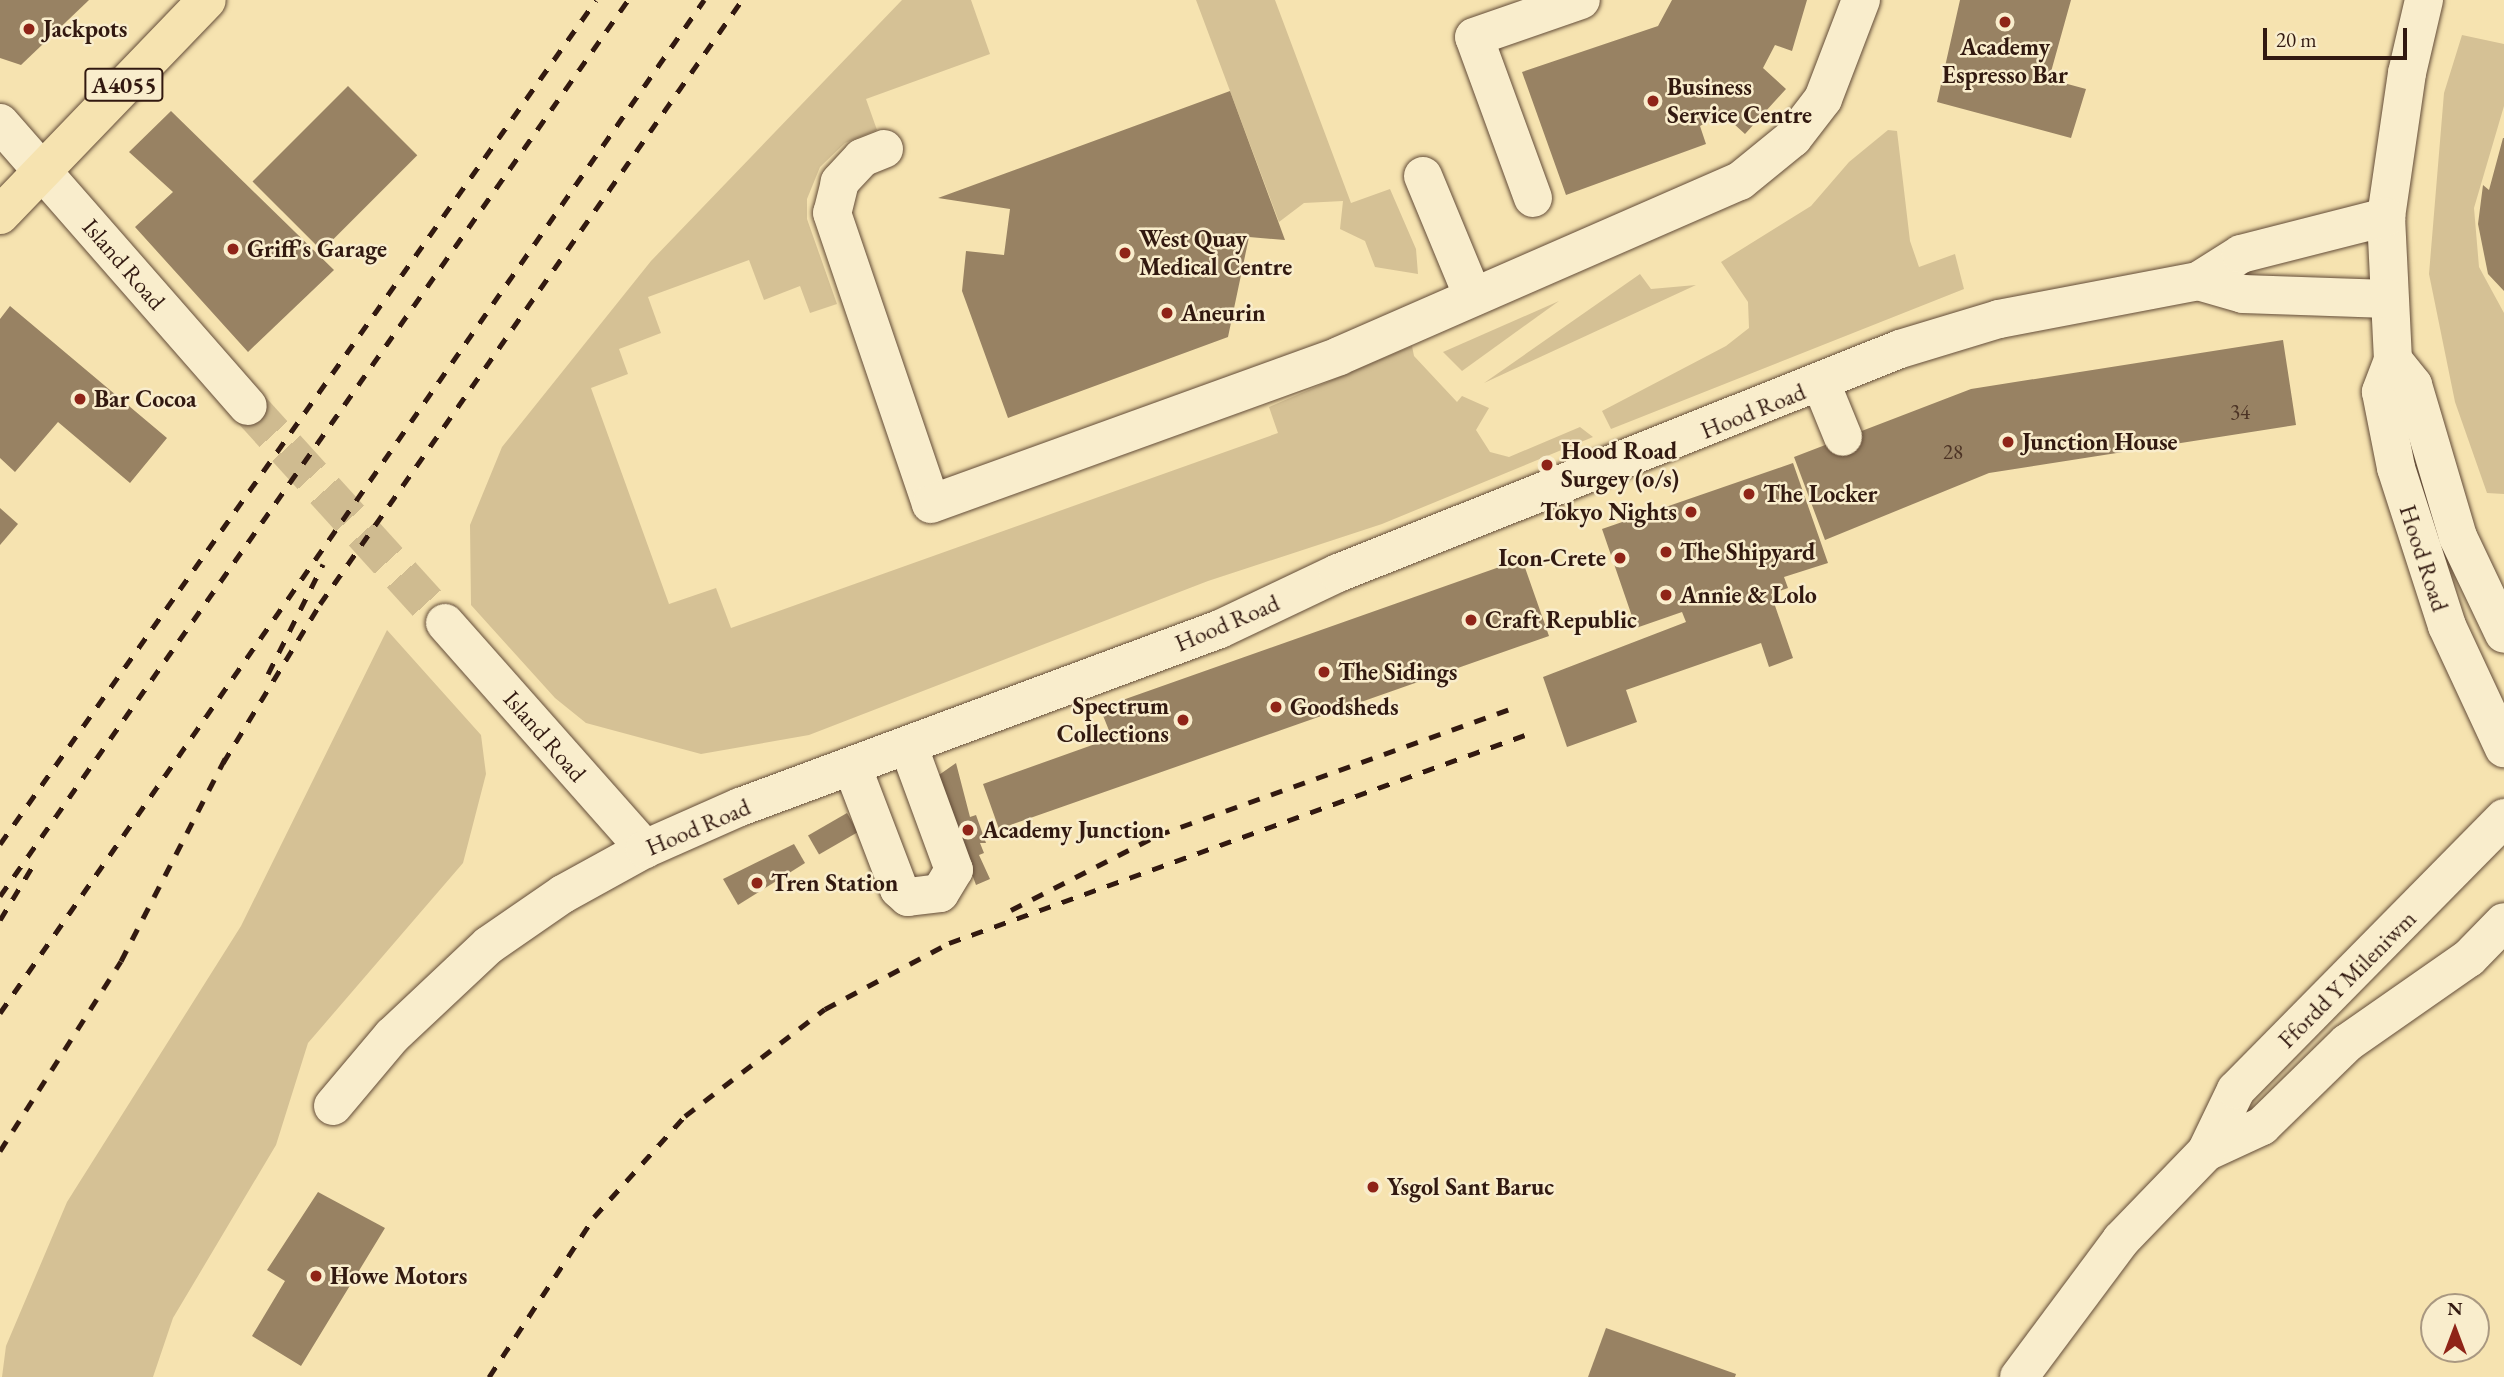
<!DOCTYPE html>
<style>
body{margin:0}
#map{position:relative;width:2504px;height:1377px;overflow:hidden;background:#f6e3b0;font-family:"EB Garamond",serif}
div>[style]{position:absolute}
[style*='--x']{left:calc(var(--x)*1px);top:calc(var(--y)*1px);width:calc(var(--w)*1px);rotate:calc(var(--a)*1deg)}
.green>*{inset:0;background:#d5c195}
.building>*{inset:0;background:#988263;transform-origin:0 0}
.minor-tunnel>*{height:38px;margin-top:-19px;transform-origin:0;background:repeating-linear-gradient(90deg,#cfbb90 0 38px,transparent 0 57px)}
.roads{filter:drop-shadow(0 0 2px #634c38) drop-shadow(0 0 2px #634c38)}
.minor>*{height:38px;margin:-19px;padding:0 19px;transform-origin:19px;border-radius:19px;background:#f9edcc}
.major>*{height:38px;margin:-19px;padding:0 19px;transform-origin:19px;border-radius:19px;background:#f6e3b0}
.rail>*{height:5px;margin-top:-2.5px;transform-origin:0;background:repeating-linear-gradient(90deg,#321910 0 12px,transparent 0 24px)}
.dots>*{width:19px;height:19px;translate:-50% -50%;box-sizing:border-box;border:4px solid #f9edcc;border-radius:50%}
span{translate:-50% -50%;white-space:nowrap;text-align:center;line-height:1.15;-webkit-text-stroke:5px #f9edcc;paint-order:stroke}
.number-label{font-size:21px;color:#4c3325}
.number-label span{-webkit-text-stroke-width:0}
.shield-label span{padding:2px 5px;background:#f9edcc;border:2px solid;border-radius:5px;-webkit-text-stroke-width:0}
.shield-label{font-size:23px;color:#321910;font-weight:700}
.poi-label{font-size:24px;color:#321910;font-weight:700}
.left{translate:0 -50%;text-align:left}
.right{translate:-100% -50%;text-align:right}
.street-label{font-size:24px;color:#321910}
.north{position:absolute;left:2420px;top:1293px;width:70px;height:70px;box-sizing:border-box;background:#f9edcc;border:2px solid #a99881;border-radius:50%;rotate:0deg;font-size:19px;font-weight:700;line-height:28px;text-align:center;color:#321910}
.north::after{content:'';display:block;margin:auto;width:24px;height:32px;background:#8f2418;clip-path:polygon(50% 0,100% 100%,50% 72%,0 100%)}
.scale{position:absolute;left:2263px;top:28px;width:144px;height:32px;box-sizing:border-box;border:4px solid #321910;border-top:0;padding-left:9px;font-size:21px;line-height:24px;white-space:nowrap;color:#321910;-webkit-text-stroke:5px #f9edcc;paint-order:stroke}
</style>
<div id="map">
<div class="green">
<i style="clip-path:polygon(902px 0,971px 0,990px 54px,866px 99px,877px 130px,845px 143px,820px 167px,807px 199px,807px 219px,837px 304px,810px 313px,800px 286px,764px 300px,749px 260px,648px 297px,661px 333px,619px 349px,628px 374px,591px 388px,669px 604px,716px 588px,731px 628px,1278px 433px,1269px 407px,1412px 346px,1414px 356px,1457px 402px,1462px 396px,1489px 408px,1476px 430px,1490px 452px,1509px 457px,1580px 427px,1593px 437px,1382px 524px,1208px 581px,809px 735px,701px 754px,586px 723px,555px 698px,471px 605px,470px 525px,502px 447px,651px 261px)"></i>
<i style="clip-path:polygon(1196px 0,1275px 0,1351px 203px,1390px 189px,1416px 249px,1418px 274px,1375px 267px,1365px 241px,1340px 229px,1343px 201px,1304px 203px,1279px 222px)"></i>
<i style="clip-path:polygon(2462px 35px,2504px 44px,2504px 106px,2474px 208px,2479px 267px,2504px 313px,2504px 494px,2487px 493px,2455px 402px,2429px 274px,2444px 93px)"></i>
<i style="clip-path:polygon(1888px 130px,1897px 131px,1910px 241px,1919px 267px,1955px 254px,1964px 289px,1611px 429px,1602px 411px,1726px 346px,1749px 328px,1748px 302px,1721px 262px,1811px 206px,1849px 162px)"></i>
<i style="clip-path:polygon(1640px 274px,1651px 289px,1696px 285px,1484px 383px)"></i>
<i style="clip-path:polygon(1559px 301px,1462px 371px,1443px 352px)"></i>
<i style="clip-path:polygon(387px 630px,481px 735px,486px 774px,463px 863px,308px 1043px,276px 1145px,173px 1318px,153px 1377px,2px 1377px,6px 1346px,67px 1202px,241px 926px)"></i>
</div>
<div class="building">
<i style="clip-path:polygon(0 0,89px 0,21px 65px,0 58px)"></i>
<i style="clip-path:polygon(1672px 0,1807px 0,1792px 51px,1775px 45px,1763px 68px,1786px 89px,1745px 134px,1722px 113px,1700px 126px,1706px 144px,1566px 195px,1522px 72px,1658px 26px)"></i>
<i style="clip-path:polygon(1960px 0,2071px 0,2049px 79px,2086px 89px,2071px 138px,1937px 102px)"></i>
<i style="left:348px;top:86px;width:98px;height:135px;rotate:45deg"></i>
<i style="clip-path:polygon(1230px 91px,1285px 240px,1249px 237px,1228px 337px,1008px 418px,962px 291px,966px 251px,1004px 255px,1010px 209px,938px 198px)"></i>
<i style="clip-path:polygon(171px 111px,334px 270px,248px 352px,135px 227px,173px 192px,129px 152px)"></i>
<i style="clip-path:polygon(2503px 138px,2504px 138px,2504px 291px,2488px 274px,2478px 224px,2483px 185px,2489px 190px)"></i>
<i style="clip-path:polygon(10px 306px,167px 438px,130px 483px,58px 422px,15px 472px,0 458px,0 319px)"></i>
<i style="clip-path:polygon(2283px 340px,2296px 425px,1989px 473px,1825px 540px,1794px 457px,1971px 389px)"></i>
<i style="clip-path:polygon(1793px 463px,1828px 563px,1784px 577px,1788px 588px,1771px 594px,1793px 658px,1769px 667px,1761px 643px,1626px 690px,1637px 722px,1567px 747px,1543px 677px,1686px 622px,1682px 612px,1636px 628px,1602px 529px)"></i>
<i style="clip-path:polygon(0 508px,18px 524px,0 545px)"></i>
<i style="clip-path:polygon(1522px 559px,1549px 636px,999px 829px,983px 784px,1112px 738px,1100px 708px)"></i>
<i style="clip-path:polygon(956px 763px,970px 817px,976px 815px,986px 843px,980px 843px,984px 853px,979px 855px,990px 879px,976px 885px,936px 777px)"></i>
<i style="left:847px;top:813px;width:22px;height:45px;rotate:60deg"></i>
<i style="clip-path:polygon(794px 844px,805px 863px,738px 905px,723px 879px)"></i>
<i style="clip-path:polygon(318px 1192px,385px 1228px,301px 1366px,252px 1336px,285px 1281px,267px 1270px)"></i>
<i style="clip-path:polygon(1606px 1328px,1736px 1374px,1735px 1377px,1588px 1377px)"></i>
</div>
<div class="minor-tunnel">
<i style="--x:248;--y:406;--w:293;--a:47.8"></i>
</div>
<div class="roads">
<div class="minor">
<i style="--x:2424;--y:0;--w:75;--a:103.1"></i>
<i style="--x:2407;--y:73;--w:146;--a:98.3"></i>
<i style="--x:2386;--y:217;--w:143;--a:87.2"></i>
<i style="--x:2393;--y:360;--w:34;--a:111"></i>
<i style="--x:2381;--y:392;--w:77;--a:78.8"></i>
<i style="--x:2396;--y:468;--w:166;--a:72.1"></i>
<i style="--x:2447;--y:626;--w:135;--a:65"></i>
<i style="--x:0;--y:123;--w:376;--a:48.8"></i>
<i style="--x:884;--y:149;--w:24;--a:158"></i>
<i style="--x:862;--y:158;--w:33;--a:133"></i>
<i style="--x:840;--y:182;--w:32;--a:104"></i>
<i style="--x:832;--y:213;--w:307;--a:71.2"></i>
<i style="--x:931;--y:504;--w:434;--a:-19.9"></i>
<i style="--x:1339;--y:356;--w:438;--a:-23.6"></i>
<i style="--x:1740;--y:181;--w:68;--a:-39.1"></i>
<i style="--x:1793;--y:138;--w:49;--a:-52.4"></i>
<i style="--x:1823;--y:99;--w:106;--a:-69"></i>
<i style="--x:1423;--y:176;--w:131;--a:67.5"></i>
<i style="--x:1533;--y:198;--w:171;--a:-110.1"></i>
<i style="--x:1474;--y:37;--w:113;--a:-19.1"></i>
<i style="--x:2198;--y:281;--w:47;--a:16.1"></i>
<i style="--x:2243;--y:294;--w:145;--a:2"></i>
<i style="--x:2393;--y:360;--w:32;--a:51"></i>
<i style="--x:2413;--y:385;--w:159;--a:73.5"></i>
<i style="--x:2458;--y:537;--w:107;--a:64.6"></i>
<i style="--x:1821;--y:383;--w:58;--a:67.8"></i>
<i style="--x:445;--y:623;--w:302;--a:48.5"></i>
<i style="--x:852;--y:766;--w:132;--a:69.1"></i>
<i style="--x:899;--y:889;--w:12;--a:42"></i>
<i style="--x:908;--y:897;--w:32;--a:-7"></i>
<i style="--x:940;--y:893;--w:27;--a:-59"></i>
<i style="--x:954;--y:870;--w:133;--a:-110.2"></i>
<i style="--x:333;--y:1106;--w:92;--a:-49.9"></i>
<i style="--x:392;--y:1036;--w:133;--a:-43.2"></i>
<i style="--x:489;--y:945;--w:90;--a:-34.6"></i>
<i style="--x:563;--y:894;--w:94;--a:-28.8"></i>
<i style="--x:645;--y:849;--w:104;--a:-23.9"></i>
<i style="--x:740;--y:807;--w:512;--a:-20.35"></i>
<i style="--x:1220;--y:629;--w:131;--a:-25.4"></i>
<i style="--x:1338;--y:573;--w:605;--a:-21.73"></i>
<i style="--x:1900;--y:349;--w:103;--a:-16.9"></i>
<i style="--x:1999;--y:319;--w:203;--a:-10.8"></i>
<i style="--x:2198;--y:281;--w:51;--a:-32.1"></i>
<i style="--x:2241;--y:254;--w:150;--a:-14.3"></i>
<i style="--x:2206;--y:1152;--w:62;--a:-24.9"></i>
<i style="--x:2262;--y:1126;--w:119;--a:-44.3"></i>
<i style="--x:2347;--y:1043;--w:149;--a:-34.9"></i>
<i style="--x:2469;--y:958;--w:50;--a:-45.8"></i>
<i style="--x:2019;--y:1377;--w:171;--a:-53.3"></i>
<i style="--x:2121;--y:1240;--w:122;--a:-46"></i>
<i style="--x:2206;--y:1152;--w:69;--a:-64.2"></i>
<i style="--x:2236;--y:1090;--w:382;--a:-45.4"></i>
</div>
<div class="major">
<i style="--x:0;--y:215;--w:298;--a:-46.1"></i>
</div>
</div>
<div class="rail">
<i style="--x:268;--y:674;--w:123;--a:-63.4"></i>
<i style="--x:223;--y:763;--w:186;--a:-58.6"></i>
<i style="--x:320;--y:604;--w:737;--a:-55.06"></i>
<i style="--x:0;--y:844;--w:1033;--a:-54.77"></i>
<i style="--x:0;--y:896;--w:1094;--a:-54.97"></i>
<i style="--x:1011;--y:910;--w:165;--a:-27"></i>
<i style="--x:1158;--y:835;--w:380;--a:-19.7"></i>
<i style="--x:0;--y:920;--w:71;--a:-58.8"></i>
<i style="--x:0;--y:1013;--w:1234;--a:-55.2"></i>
<i style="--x:0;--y:1151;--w:225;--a:-57.5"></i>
<i style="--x:121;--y:961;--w:232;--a:-62.8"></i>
<i style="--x:489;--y:1377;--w:191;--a:-56.7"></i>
<i style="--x:594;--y:1217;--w:136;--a:-48"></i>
<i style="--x:685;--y:1116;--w:176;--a:-37.4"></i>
<i style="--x:825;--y:1009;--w:140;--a:-28"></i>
<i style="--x:949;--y:943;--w:612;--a:-19.86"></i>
</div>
<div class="dots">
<i style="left:2005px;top:22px;background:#8f2418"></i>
<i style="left:29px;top:29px;background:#8f2418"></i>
<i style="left:1653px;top:101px;background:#8f2418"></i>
<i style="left:233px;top:249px;background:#8f2418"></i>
<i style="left:1125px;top:253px;background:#8f2418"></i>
<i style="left:1167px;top:313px;background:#8f2418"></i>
<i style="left:80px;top:399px;background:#8f2418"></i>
<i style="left:2008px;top:442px;background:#8f2418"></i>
<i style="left:1547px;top:465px;background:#8f2418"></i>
<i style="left:1749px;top:494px;background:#8f2418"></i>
<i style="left:1691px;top:512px;background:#8f2418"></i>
<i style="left:1666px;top:552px;background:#8f2418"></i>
<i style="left:1620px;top:558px;background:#8f2418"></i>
<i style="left:1666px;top:595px;background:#8f2418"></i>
<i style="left:1471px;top:620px;background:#8f2418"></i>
<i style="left:1324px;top:672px;background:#8f2418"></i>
<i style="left:1276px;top:707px;background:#8f2418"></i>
<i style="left:1183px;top:720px;background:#8f2418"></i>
<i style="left:968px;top:830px;background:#8f2418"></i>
<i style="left:757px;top:883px;background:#8f2418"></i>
<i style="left:1373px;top:1187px;background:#8f2418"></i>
<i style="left:316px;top:1276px;background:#8f2418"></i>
</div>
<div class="number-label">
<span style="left:2240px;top:412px">34</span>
<span style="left:1953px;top:452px">28</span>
</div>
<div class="shield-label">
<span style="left:124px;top:85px">A4055</span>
</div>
<div class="poi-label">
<span class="left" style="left:43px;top:29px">Jackpots</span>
<span style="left:2005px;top:61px">Academy<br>Espresso Bar</span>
<span class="left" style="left:1667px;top:101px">Business<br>Service Centre</span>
<span class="left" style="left:1139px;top:253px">West Quay<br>Medical Centre</span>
<span class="left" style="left:247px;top:249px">Griff's Garage</span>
<span class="left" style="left:1181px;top:313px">Aneurin</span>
<span class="left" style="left:94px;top:399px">Bar Cocoa</span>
<span class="left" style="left:2022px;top:442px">Junction House</span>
<span class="left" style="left:1561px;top:465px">Hood Road<br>Surgey (o/s)</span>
<span class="left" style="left:1763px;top:494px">The Locker</span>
<span class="right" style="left:1677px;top:512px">Tokyo Nights</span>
<span class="left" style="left:1680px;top:552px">The Shipyard</span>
<span class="right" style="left:1606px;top:558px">Icon-Crete</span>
<span class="left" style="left:1680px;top:595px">Annie &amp; Lolo</span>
<span class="left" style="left:1485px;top:620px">Craft Republic</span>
<span class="left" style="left:1338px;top:672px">The Sidings</span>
<span class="right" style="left:1169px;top:720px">Spectrum<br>Collections</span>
<span class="left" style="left:1290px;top:707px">Goodsheds</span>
<span class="left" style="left:982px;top:830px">Academy Junction</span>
<span class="left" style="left:771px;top:883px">Tren Station</span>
<span class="left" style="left:1387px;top:1187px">Ysgol Sant Baruc</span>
<span class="left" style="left:330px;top:1276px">Howe Motors</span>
</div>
<div class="street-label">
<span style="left:124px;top:264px;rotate:49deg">Island Road</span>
<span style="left:1753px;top:411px;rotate:-22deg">Hood Road</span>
<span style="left:2424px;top:558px;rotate:72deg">Hood Road</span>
<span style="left:1227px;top:623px;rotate:-23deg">Hood Road</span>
<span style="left:545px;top:736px;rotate:49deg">Island Road</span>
<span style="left:698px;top:827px;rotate:-23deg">Hood Road</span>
<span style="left:2347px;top:979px;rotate:-45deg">Ffordd Y Mileniwm</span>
</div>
<div class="north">N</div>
<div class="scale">20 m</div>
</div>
